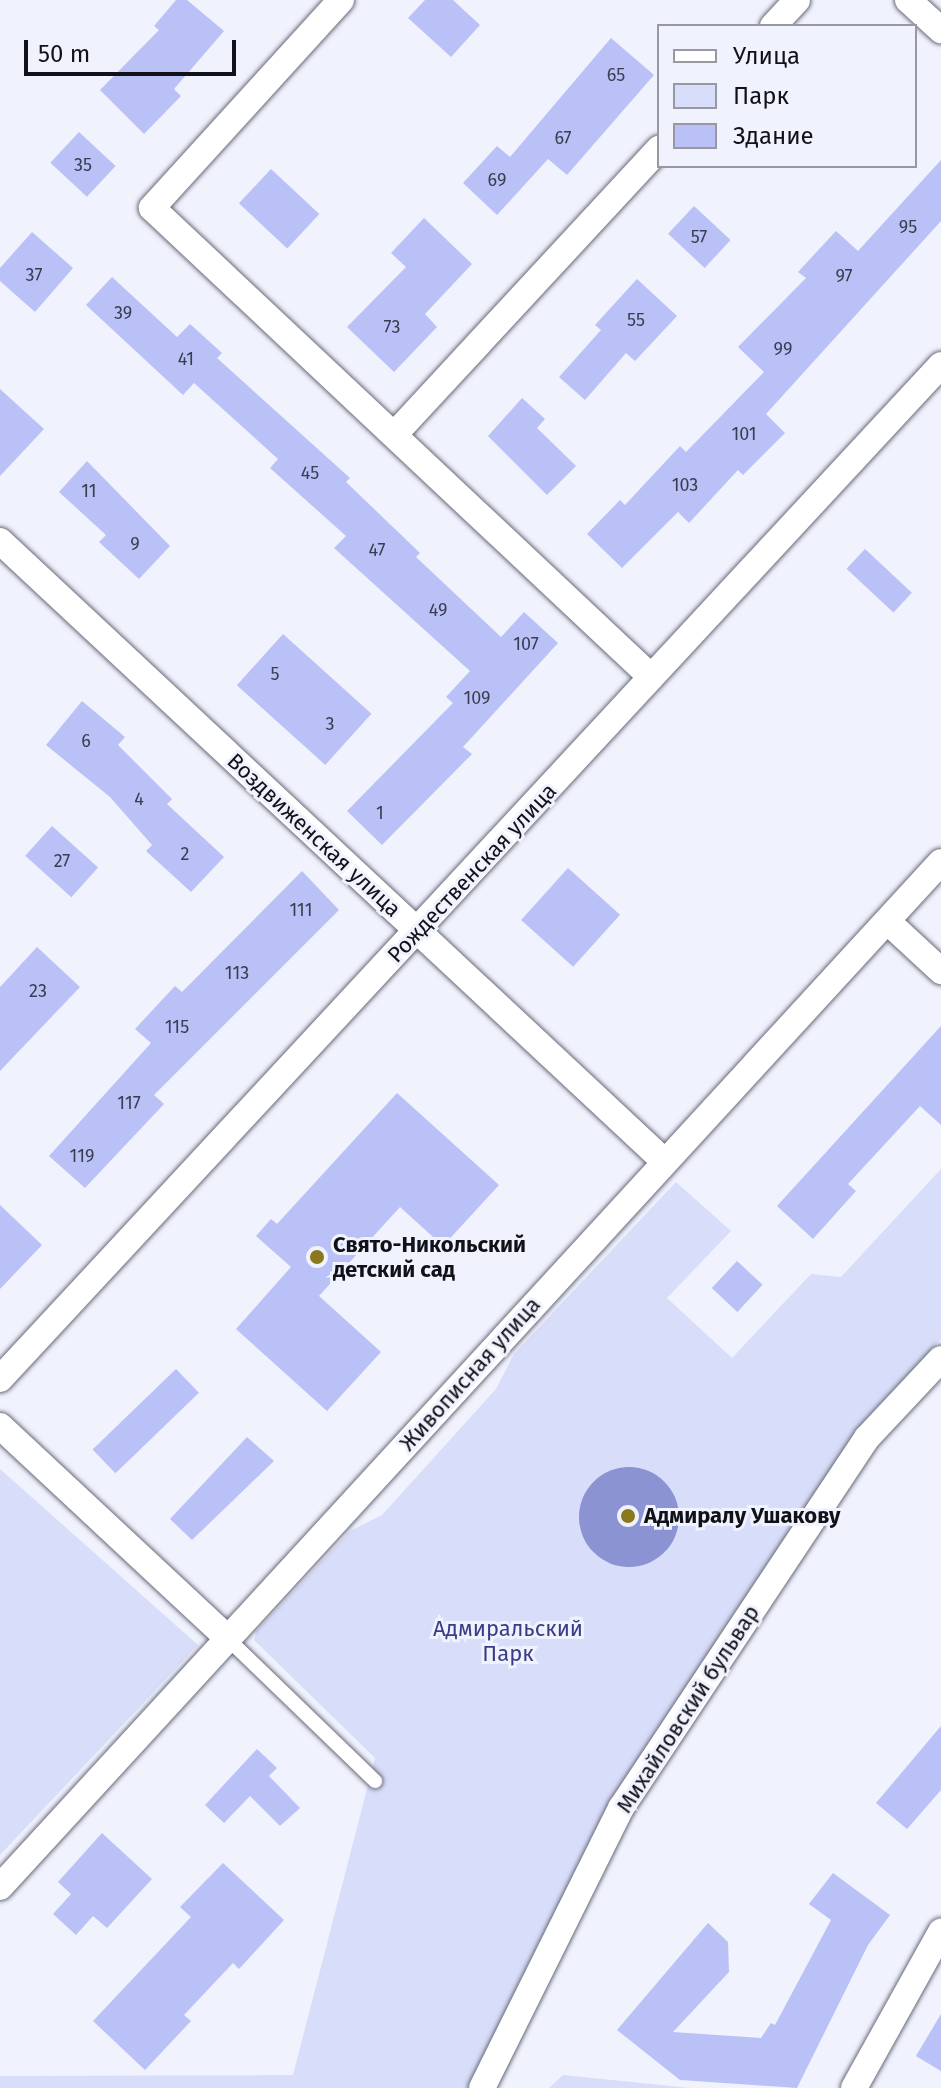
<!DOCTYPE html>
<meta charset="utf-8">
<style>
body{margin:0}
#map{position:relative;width:941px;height:2088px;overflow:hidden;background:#f0f2fd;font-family:"Fira Sans",sans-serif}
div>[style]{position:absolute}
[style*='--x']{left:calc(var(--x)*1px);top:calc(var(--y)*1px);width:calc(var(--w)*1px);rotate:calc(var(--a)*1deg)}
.green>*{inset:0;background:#d8ddf9}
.water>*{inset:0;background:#8b93d3}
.round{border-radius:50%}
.building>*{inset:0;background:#b9c1f7;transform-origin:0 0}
.roads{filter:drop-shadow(0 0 2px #686a7a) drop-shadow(0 0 2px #686a7a)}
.service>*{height:14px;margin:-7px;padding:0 7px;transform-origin:7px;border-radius:7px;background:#fff}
.minor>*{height:26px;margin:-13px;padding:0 13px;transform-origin:13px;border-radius:13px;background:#fff}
.dots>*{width:22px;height:22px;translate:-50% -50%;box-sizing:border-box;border:4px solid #f0f2fd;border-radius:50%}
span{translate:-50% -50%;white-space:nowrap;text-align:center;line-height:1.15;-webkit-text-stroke:6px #f0f2fd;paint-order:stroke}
.number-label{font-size:18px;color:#3b3e50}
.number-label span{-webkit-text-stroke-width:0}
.street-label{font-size:22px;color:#111218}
.poi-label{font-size:22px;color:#111218;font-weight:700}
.left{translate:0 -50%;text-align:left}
.park-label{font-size:22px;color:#3a3c89}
.legend{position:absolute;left:657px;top:24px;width:260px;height:144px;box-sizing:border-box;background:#f0f2fd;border:2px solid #9798a1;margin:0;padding:10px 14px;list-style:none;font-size:24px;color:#111218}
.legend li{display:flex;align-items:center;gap:16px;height:40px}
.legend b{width:40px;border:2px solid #9798a1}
.scale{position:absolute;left:24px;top:40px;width:212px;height:36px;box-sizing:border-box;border:4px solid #111218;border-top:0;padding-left:10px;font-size:24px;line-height:28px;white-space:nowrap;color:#111218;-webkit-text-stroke:6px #f0f2fd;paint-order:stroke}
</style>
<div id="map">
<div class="green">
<i style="clip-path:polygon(941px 1169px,941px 1339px,862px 1424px,615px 1802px,474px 2088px,0 2088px,0 2076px,293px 2075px,375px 1758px,254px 1640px,256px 1631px,350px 1531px,382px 1515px,496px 1389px,514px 1354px,676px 1182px,731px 1231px,667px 1298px,732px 1358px,811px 1274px,841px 1277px)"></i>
<i style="clip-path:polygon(0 1469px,198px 1645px,0 1855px)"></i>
<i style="clip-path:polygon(563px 2075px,690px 2088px,549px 2088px)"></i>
</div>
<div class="water">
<i class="round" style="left:579px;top:1467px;width:100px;height:100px"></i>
</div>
<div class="building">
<i style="clip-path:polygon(176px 0,187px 0,224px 31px,174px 89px,181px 96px,144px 134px,100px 90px,159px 30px,154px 26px)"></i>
<i style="clip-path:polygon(425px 0,453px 0,480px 25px,451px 57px,408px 18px)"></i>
<i style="clip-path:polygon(611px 38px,654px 75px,567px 175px,548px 159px,497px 215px,463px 183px,497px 146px,510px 157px)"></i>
<i style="left:79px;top:132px;width:50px;height:42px;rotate:43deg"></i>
<i style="clip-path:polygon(941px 160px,941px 221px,766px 414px,785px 433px,743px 475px,738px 470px,689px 523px,678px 512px,622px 568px,587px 534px,620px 500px,625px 505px,680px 446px,686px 452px,764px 372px,738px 347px,806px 278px,798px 272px,836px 231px,858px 251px)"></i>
<i style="left:271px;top:169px;width:66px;height:47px;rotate:43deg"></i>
<i style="left:694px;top:206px;width:50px;height:38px;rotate:43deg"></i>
<i style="clip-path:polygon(424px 218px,472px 264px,425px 314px,437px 327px,394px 372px,347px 327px,406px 267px,391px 253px)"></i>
<i style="clip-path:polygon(32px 232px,73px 268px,35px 312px,0 281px,0 268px)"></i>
<i style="clip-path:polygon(112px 277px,177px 337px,190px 324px,222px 353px,217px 358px,350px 478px,346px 482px,420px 553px,416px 557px,501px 637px,524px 612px,558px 643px,463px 747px,472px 754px,382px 845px,347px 811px,453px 703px,446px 697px,470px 671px,334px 548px,346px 536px,270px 468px,278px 459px,194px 383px,183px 395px,86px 305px)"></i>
<i style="clip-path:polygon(637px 279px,677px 316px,635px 361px,626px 353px,585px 400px,559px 377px,601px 330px,595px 325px)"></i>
<i style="clip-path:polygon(0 389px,44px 429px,0 476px)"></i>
<i style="clip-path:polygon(522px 398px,545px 419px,537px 428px,576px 466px,547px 495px,488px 436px)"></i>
<i style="clip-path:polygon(87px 461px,170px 546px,139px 579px,99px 542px,106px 535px,59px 492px)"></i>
<i style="left:865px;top:549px;width:64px;height:27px;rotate:43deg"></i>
<i style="left:283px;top:634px;width:119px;height:69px;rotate:42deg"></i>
<i style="clip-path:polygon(82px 701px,125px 737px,118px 745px,172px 799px,167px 804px,224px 857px,191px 892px,146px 851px,152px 845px,110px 797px,46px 745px)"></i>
<i style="left:52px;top:826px;width:62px;height:40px;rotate:42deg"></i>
<i style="left:568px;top:868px;width:70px;height:70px;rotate:42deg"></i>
<i style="clip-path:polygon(302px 871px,339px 910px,154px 1095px,164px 1104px,85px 1188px,49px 1156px,151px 1043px,135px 1029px,175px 986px,182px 992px)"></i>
<i style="clip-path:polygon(37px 947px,80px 987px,0 1071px,0 987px)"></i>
<i style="clip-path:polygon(941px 1026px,941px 1125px,920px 1106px,848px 1184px,856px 1191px,813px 1239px,777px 1206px)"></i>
<i style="clip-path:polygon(397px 1093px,499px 1185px,443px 1246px,400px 1207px,319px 1296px,381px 1352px,327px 1411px,236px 1329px,291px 1267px,256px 1236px,271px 1219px,277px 1224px)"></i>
<i style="clip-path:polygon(0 1205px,42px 1245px,0 1289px)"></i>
<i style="left:737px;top:1261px;width:35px;height:37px;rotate:43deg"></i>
<i style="left:176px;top:1369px;width:33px;height:116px;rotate:46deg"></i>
<i style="clip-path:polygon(247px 1437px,274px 1461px,192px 1540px,170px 1519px)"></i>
<i style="clip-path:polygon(941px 1726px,941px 1790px,907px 1829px,876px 1803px)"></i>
<i style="clip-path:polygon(257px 1749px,277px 1768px,269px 1776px,300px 1808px,280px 1826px,250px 1796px,224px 1823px,205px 1805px)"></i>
<i style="clip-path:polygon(102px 1833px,152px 1879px,107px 1928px,93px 1916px,76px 1935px,53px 1914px,71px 1894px,58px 1882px)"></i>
<i style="clip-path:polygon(223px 1863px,284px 1920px,239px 1969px,233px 1963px,184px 2015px,191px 2021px,145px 2070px,93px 2021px,191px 1917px,180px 1907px)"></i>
<i style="clip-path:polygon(833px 1873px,890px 1915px,868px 1945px,797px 2088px,680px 2080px,617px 2030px,708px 1923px,728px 1942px,729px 1972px,673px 2032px,761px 2038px,771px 2023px,775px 2025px,831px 1920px,809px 1904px)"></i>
<i style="clip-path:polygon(941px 2014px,941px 2071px,916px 2056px)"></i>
</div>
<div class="roads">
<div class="service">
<i style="--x:227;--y:1638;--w:206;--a:44"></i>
</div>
<div class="minor">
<i style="--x:341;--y:0;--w:281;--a:132.3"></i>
<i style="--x:152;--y:208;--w:685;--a:43.22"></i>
<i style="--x:908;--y:0;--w:45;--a:42.3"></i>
<i style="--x:773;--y:26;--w:35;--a:-47"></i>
<i style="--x:394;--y:435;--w:390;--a:-47.2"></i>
<i style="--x:0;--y:541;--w:908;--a:43.04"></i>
<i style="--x:887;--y:921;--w:74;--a:42.8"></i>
<i style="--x:0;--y:1379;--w:1383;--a:-47.14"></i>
<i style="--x:0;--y:1426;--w:311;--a:43"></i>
<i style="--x:0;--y:1887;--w:1391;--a:-47.45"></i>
<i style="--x:482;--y:2088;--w:313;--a:-63.6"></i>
<i style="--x:621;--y:1808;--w:444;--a:-56.4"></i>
<i style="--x:867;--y:1438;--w:108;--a:-46.9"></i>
<i style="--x:854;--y:2088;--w:179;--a:-60.9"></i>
</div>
</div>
<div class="dots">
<i style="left:317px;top:1257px;background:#8a781d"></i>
<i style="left:628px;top:1516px;background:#8a781d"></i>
</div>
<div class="number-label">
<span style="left:616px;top:75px">65</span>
<span style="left:563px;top:138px">67</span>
<span style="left:83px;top:165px">35</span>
<span style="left:497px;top:180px">69</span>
<span style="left:908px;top:227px">95</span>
<span style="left:699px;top:237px">57</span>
<span style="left:34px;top:275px">37</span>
<span style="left:844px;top:276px">97</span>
<span style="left:123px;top:313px">39</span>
<span style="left:636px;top:320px">55</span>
<span style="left:392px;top:327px">73</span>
<span style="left:783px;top:349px">99</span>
<span style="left:186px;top:359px">41</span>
<span style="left:744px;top:434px">101</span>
<span style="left:310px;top:473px">45</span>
<span style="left:685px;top:485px">103</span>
<span style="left:89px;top:491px">11</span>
<span style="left:135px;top:544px">9</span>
<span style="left:377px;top:550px">47</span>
<span style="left:438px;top:610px">49</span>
<span style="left:526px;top:644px">107</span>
<span style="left:275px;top:674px">5</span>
<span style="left:477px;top:698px">109</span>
<span style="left:330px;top:724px">3</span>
<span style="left:86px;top:741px">6</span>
<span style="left:139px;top:799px">4</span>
<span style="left:380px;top:813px">1</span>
<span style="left:185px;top:854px">2</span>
<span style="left:62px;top:861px">27</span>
<span style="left:301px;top:910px">111</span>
<span style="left:237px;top:973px">113</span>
<span style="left:38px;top:991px">23</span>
<span style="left:177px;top:1027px">115</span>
<span style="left:129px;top:1103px">117</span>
<span style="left:82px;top:1156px">119</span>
</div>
<div class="street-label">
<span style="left:314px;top:835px;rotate:43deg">Воздвиженская улица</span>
<span style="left:472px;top:873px;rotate:-47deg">Рождественская улица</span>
<span style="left:470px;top:1374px;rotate:-48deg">Живописная улица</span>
<span style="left:688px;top:1709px;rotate:-57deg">Михайловский бульвар</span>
</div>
<div class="poi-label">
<span class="left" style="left:333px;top:1257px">Свято-Никольский<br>детский сад</span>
<span class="left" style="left:644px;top:1516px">Адмиралу Ушакову</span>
</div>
<div class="park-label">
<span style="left:508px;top:1641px">Адмиральский<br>Парк</span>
</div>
<ul class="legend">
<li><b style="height:10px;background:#fff"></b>Улица</li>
<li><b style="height:22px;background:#d8ddf9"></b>Парк</li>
<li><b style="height:22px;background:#b9c1f7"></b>Здание</li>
</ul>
<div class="scale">50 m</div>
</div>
